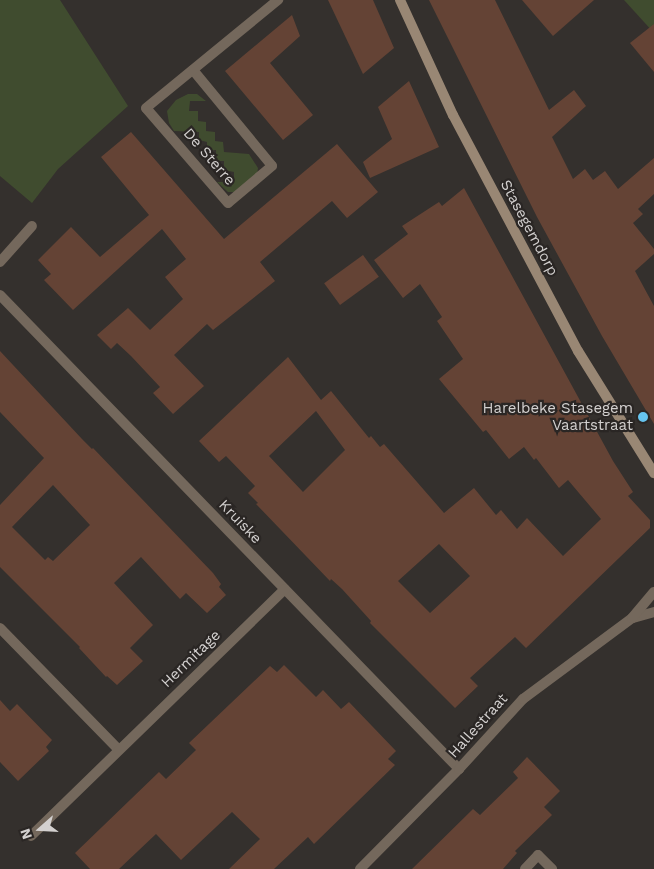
<!DOCTYPE html>
<style>
body{margin:0}
#map{position:relative;width:654px;height:869px;overflow:hidden;background:#34302d;font-family:"Work Sans",sans-serif}
div>[style]{position:absolute}
[style*='--x']{left:calc(var(--x)*1px);top:calc(var(--y)*1px);width:calc(var(--w)*1px);rotate:calc(var(--a)*1deg)}
.green>*{inset:0;background:#404c2f}
.building>*{inset:0;background:#644335;transform-origin:0 0}
.lane>*{height:10px;margin:-5px;padding:0 5px;transform-origin:5px;border-radius:5px;background:#74685c}
.street>*{height:10px;margin:-5px;padding:0 5px;transform-origin:5px;border-radius:5px;background:#74685c}
.secondary>*{height:10px;margin:-5px;padding:0 5px;transform-origin:5px;border-radius:5px;background:#998774}
.dots>*{width:14px;height:14px;translate:-50% -50%;box-sizing:border-box;border:2px solid #2a2624;border-radius:50%}
span{translate:-50% -50%;white-space:nowrap;text-align:center;line-height:1.15;-webkit-text-stroke:4.5px #2a2624;paint-order:stroke}
.street-label{font-size:15px;color:#d3d0cf}
.poi-label{font-size:15px;color:#d3d0cf}
.right{translate:-100% -50%;text-align:right}
.north{position:absolute;left:15px;top:804px;width:50px;height:50px;-webkit-text-stroke:4px #2a2624;paint-order:stroke;rotate:251deg;font-size:14px;font-weight:700;line-height:20px;text-align:center;color:#d3d0cf}
.north::after{content:'';display:block;margin:auto;width:18px;height:22px;background:#d3d0cf;clip-path:polygon(50% 0,100% 100%,50% 72%,0 100%)}
</style>
<div id="map">
<div class="green">
<i style="clip-path:polygon(0 0,60px 0,128px 106px,58px 169px,32px 203px,0 176px)"></i>
<i style="clip-path:polygon(624px 0,654px 0,654px 33px)"></i>
<i style="clip-path:polygon(188px 94px,197px 94px,206px 101px,190px 101px,189px 111px,198px 111px,198px 121px,206px 122px,206px 131px,215px 132px,215px 141px,223px 142px,224px 152px,249px 154px,258px 168px,257px 175px,236px 192px,228px 192px,217px 182px,234px 182px,234px 172px,224px 170px,224px 161px,216px 161px,216px 150px,207px 151px,207px 142px,199px 140px,199px 132px,174px 131px,169px 123px,167px 111px,176px 100px)"></i>
</div>
<div class="building">
<i style="clip-path:polygon(328px 0,373px 0,394px 48px,363px 74px)"></i>
<i style="clip-path:polygon(429px 0,495px 0,549px 110px,574px 90px,586px 106px,552px 137px,573px 179px,585px 169px,593px 180px,605px 171px,618px 189px,654px 158px,654px 194px,638px 209px,643px 214px,633px 223px,654px 249px,654px 254px,635px 271px,654px 306px,654px 424px,602px 336px,537px 217px)"></i>
<i style="clip-path:polygon(522px 0,594px 0,553px 36px)"></i>
<i style="clip-path:polygon(292px 15px,300px 36px,270px 63px,313px 115px,283px 140px,225px 71px)"></i>
<i style="clip-path:polygon(654px 24px,654px 72px,630px 43px)"></i>
<i style="clip-path:polygon(409px 81px,439px 147px,370px 178px,363px 162px,392px 139px,378px 107px)"></i>
<i style="clip-path:polygon(131px 132px,224px 239px,337px 144px,378px 192px,347px 218px,332px 201px,260px 262px,275px 281px,213px 330px,207px 324px,174px 355px,204px 386px,173px 414px,153px 393px,160px 387px,131px 356px,117px 343px,111px 349px,97px 335px,128px 308px,150px 330px,183px 299px,165px 277px,186px 259px,162px 229px,73px 310px,44px 280px,51px 274px,38px 260px,71px 227px,100px 257px,149px 215px,101px 157px)"></i>
<i style="clip-path:polygon(evenodd,464px 188px,613px 461px,633px 492px,628px 496px,650px 520px,650px 528px,526px 648px,515px 637px,470px 678px,478px 686px,455px 708px,370px 623px,371px 621px,342px 589px,331px 579px,330px 581px,256px 504px,258px 503px,248px 493px,255px 486px,226px 456px,219px 462px,199px 441px,288px 357px,321px 400px,331px 391px,369px 438px,371px 436px,380px 447px,384px 444px,444px 513px,474px 488px,496px 515px,501px 510px,517px 529px,527px 518px,563px 556px,601px 519px,568px 480px,559px 488px,536px 458px,534px 460px,524px 447px,509px 459px,486px 430px,483px 432px,439px 379px,463px 359px,437px 321px,442px 317px,420px 284px,403px 298px,374px 260px,408px 234px,402px 226px,439px 202px,442px 206px,464px 188px,316px 411px,345px 450px,303px 492px,269px 456px,316px 411px,464px 188px,439px 544px,470px 576px,430px 613px,398px 581px,439px 544px)"></i>
<i style="left:363px;top:255px;width:27px;height:48px;rotate:54deg"></i>
<i style="clip-path:polygon(evenodd,0 351px,82px 439px,92px 449px,93px 448px,213px 573px,221px 584px,219px 587px,226px 595px,207px 613px,186px 593px,180px 599px,141px 557px,114px 583px,153px 625px,130px 648px,143px 661px,117px 685px,107px 676px,106px 677px,79px 648px,80px 647px,0 567px,0 505px,44px 458px,0 412px,0 351px,53px 485px,90px 525px,53px 561px,48px 557px,45px 560px,12px 527px,53px 485px)"></i>
<i style="clip-path:polygon(284px 665px,316px 697px,323px 690px,341px 709px,349px 702px,396px 751px,388px 759px,395px 765px,314px 844px,308px 837px,274px 869px,229px 869px,260px 839px,232px 812px,181px 860px,156px 834px,119px 869px,90px 869px,75px 853px,159px 772px,166px 779px,196px 750px,189px 743px,270px 666px,277px 672px)"></i>
<i style="clip-path:polygon(0 700px,10px 711px,17px 704px,52px 740px,46px 747px,49px 751px,18px 781px,0 762px)"></i>
<i style="clip-path:polygon(527px 757px,560px 791px,544px 807px,552px 815px,515px 851px,517px 853px,503px 869px,412px 869px,473px 809px,480px 815px,518px 778px,513px 772px)"></i>
</div>
<div class="lane">
<i style="--x:525;--y:869;--w:19;--a:-47"></i>
<i style="--x:538;--y:855;--w:20;--a:45"></i>
</div>
<div class="street">
<i style="--x:193;--y:70;--w:124;--a:50.5"></i>
<i style="--x:272;--y:166;--w:57;--a:139.9"></i>
<i style="--x:228;--y:203;--w:125;--a:-130.8"></i>
<i style="--x:146;--y:108;--w:171;--a:-39.3"></i>
<i style="--x:0;--y:262;--w:48;--a:-48.4"></i>
<i style="--x:0;--y:295;--w:660;--a:45.92"></i>
<i style="--x:633;--y:618;--w:22;--a:-16"></i>
<i style="--x:0;--y:628;--w:170;--a:45.7"></i>
<i style="--x:31;--y:836;--w:354;--a:-44.2"></i>
<i style="--x:360;--y:869;--w:141;--a:-45.3"></i>
<i style="--x:459;--y:769;--w:95;--a:-47.6"></i>
<i style="--x:523;--y:699;--w:136;--a:-36.6"></i>
<i style="--x:632;--y:618;--w:34;--a:-50"></i>
</div>
<div class="secondary">
<i style="--x:400;--y:0;--w:127;--a:65.3"></i>
<i style="--x:453;--y:115;--w:267;--a:62.1"></i>
<i style="--x:578;--y:351;--w:144;--a:58.1"></i>
</div>
<div class="dots">
<i style="left:643px;top:417px;background:#66c4ef"></i>
</div>
<div class="street-label">
<span style="left:209px;top:157px;rotate:49deg">De Sterre</span>
<span style="left:529px;top:228px;rotate:62deg">Stasegemdorp</span>
<span style="left:240px;top:522px;rotate:46deg">Kruiske</span>
<span style="left:191px;top:659px;rotate:-44deg">Hermitage</span>
<span style="left:478px;top:726px;rotate:-48deg">Hallestraat</span>
</div>
<div class="poi-label">
<span class="right" style="left:633px;top:417px">Harelbeke Stasegem<br>Vaartstraat</span>
</div>
<div class="north">N</div>
</div>
